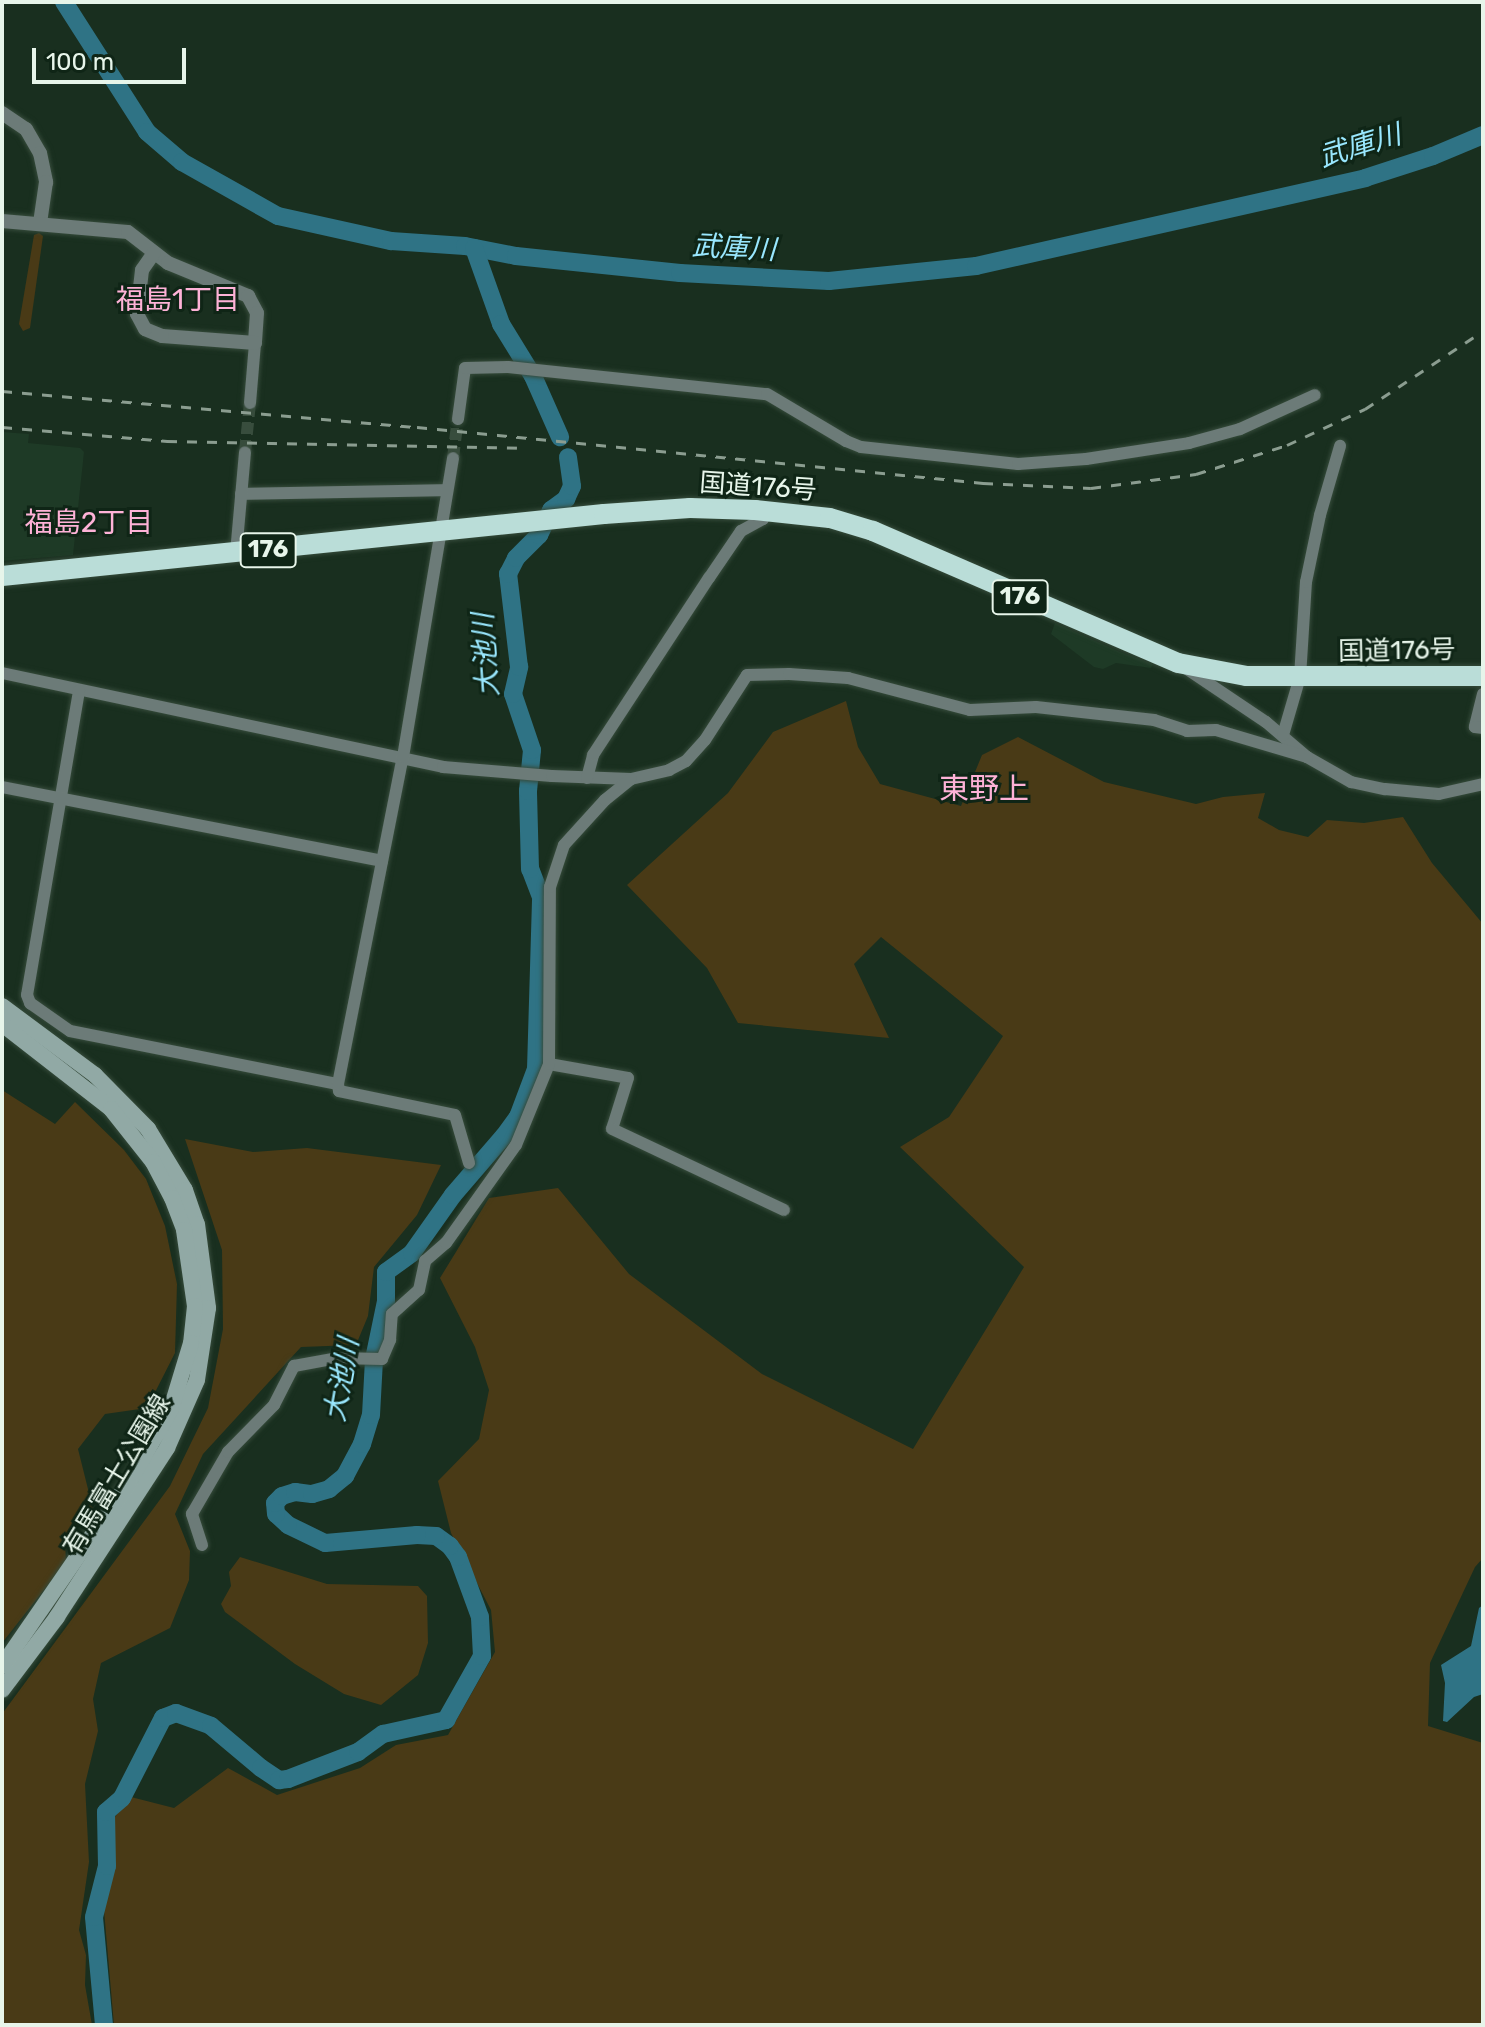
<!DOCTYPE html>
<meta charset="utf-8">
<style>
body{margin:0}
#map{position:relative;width:1485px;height:2027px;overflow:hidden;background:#192f1f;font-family:Rubik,"Noto Sans JP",sans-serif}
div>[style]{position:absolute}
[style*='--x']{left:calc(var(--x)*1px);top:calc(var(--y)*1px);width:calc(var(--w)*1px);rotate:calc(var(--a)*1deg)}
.built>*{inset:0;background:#1e3a26}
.green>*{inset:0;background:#493a16}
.water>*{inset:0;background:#2f7385}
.river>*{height:18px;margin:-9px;padding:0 9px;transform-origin:9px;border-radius:9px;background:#2f7385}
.minor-tunnel>*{height:12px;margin-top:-6px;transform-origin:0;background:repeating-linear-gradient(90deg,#384d3d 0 12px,transparent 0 18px)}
.roads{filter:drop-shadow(0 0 2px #364b3b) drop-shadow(0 0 2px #364b3b)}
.minor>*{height:12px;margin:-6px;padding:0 6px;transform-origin:6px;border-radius:6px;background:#6c7b78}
.tertiary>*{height:14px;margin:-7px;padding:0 7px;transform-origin:7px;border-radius:7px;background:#6c7b78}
.secondary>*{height:16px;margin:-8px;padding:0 8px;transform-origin:8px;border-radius:8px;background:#91a9a5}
.trunk>*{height:20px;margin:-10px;padding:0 10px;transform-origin:10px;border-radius:10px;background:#baddd8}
.rail>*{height:3px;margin-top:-1.5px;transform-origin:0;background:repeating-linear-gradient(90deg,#8b9d90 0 10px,transparent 0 20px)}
span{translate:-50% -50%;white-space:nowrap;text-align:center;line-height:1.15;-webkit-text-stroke:6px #0f2516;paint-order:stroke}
.shield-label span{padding:2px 6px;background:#0f2516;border:2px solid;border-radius:6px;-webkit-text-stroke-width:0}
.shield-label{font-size:24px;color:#e7f5ea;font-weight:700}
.street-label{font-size:26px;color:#e7f5ea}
.water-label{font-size:28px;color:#99e7fe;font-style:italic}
.neighbourhood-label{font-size:28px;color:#feb2d7}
.quarter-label{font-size:30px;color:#feb2d7}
.frame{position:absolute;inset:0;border:4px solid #e7f5ea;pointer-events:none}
.scale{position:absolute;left:32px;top:48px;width:154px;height:36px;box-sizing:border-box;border:4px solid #e7f5ea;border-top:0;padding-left:10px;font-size:24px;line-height:28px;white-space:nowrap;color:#e7f5ea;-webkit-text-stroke:6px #0f2516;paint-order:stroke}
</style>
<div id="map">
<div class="built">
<i style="clip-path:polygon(2px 432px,29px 434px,28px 443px,80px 448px,84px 452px,73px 555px,2px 561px)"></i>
<i style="clip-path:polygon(1055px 623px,1120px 652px,1153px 664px,1151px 668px,1116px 663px,1103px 669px,1094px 667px,1051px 634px)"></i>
</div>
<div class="green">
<i style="clip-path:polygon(39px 233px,43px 236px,30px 328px,23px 331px,19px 324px,34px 235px)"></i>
<i style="clip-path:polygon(846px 701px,858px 747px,880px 784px,961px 806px,982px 755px,1018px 737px,1104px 782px,1196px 804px,1223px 797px,1265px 793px,1258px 818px,1279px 830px,1308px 837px,1327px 820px,1364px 823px,1403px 817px,1432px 863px,1483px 924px,1483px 1558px,1475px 1567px,1430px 1663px,1428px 1726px,1483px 1743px,1483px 2025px,114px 2025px,104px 1910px,114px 1859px,114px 1818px,131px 1797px,174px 1808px,228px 1768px,277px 1795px,360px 1768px,396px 1745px,448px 1735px,495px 1652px,491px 1610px,451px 1533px,438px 1481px,479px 1439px,489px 1390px,475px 1347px,440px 1278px,489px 1198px,558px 1188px,629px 1274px,762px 1374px,913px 1449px,1024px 1267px,900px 1147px,949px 1117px,1003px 1036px,881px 937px,854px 964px,889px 1038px,738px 1023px,707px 968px,627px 885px,728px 793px,773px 732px)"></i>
<i style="clip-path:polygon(2px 1090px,55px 1124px,75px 1102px,124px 1150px,146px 1179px,165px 1226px,177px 1284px,175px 1353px,147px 1408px,105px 1414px,78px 1449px,93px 1509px,65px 1541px,66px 1562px,2px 1643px)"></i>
<i style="clip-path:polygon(185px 1139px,253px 1152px,307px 1148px,441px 1165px,417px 1215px,374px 1267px,368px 1316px,356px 1345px,301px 1347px,203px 1454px,175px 1514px,190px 1551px,189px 1580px,170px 1628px,101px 1663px,93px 1699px,98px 1731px,85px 1784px,89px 1862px,79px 1930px,86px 1955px,85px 1985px,92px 2025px,2px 2025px,2px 1714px,170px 1486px,208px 1408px,223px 1329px,222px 1250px)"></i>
<i style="clip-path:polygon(240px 1557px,327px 1584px,418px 1586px,427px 1596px,428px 1643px,418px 1675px,381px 1705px,344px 1694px,295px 1664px,225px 1612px,221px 1604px,231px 1586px,229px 1572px)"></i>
</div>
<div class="water">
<i style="clip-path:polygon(1483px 1605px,1483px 1694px,1474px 1697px,1447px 1722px,1443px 1721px,1445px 1683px,1441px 1665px,1471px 1646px,1479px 1608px)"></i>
</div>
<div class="river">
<i style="--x:64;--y:2;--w:154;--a:57.4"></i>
<i style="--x:147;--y:132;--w:46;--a:40.6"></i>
<i style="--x:182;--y:162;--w:110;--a:29.4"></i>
<i style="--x:278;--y:216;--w:116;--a:12.5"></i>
<i style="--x:391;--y:241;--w:74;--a:3.9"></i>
<i style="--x:465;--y:246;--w:52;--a:11.1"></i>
<i style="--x:516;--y:256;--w:165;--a:5.9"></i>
<i style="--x:680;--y:273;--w:149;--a:3.1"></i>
<i style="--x:829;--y:281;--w:148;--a:-5.8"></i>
<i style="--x:976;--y:266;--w:399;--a:-12.7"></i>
<i style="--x:1365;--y:178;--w:71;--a:-17.9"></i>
<i style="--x:1433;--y:156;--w:54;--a:-22.8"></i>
<i style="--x:474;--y:248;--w:81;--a:70.4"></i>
<i style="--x:501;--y:324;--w:61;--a:58.4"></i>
<i style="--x:533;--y:376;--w:67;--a:66.1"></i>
<i style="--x:104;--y:2025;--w:108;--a:-95.3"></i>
<i style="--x:94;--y:1917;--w:53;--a:-75.7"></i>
<i style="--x:107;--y:1866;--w:54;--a:-91.1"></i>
<i style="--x:106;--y:1812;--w:21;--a:-41"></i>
<i style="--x:122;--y:1798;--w:90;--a:-62.9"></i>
<i style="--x:163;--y:1718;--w:14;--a:-21"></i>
<i style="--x:176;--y:1713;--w:37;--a:20"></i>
<i style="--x:211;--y:1726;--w:65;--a:40"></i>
<i style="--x:261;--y:1768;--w:22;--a:34"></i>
<i style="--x:279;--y:1780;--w:9;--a:-6"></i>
<i style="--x:288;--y:1779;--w:75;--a:-21.1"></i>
<i style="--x:358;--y:1752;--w:31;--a:-36"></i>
<i style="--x:383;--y:1734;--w:65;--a:-12.5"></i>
<i style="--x:446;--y:1720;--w:73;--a:-60.6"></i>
<i style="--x:482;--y:1656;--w:39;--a:-93"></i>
<i style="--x:480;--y:1617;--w:64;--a:-110.1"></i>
<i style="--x:458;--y:1557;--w:14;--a:-126"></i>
<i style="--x:450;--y:1546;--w:17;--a:-144"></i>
<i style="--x:436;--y:1536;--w:19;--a:-177"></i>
<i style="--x:417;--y:1535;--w:92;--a:175"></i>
<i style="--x:325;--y:1543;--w:41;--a:-154.1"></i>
<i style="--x:288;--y:1525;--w:16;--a:-137"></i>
<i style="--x:276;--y:1514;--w:11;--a:-95"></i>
<i style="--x:275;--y:1503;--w:10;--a:-45"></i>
<i style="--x:282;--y:1496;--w:14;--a:-17"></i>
<i style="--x:295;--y:1492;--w:17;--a:7"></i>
<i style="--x:312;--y:1494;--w:18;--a:-16"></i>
<i style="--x:329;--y:1489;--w:21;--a:-39"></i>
<i style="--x:345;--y:1476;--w:36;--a:-62"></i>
<i style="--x:362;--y:1444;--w:30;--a:-73"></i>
<i style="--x:371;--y:1415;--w:56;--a:-86.9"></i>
<i style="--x:374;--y:1359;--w:59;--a:-78.3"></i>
<i style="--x:386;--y:1301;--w:29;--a:-90"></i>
<i style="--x:386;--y:1272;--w:32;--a:-36"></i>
<i style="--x:412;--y:1253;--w:71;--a:-54.7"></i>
<i style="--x:453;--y:1195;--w:78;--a:-49.2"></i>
<i style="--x:504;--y:1136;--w:24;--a:-54"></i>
<i style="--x:518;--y:1117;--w:51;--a:-69.4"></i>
<i style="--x:536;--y:1069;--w:172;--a:-88.3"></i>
<i style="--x:541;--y:897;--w:30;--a:-111"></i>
<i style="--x:530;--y:869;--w:78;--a:-91.5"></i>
<i style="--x:528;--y:791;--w:41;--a:-84.4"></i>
<i style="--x:532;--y:750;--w:59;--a:-108.7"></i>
<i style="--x:513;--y:694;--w:28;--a:-77"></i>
<i style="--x:519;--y:667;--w:94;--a:-96.7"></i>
<i style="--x:508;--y:574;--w:18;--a:-63"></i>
<i style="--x:516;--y:558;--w:33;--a:-45"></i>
<i style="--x:539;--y:535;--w:28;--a:-64"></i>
<i style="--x:551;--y:510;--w:19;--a:-36"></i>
<i style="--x:566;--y:499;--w:14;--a:-65"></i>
<i style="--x:572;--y:486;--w:29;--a:-98"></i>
</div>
<div class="minor-tunnel">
<i style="--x:245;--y:452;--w:49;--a:-84.2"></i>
<i style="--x:453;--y:458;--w:39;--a:-83"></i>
</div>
<div class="roads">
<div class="minor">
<i style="--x:250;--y:403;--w:60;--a:-85.2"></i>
<i style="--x:458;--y:419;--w:51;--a:-82.2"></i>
<i style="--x:465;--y:368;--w:43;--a:-1.3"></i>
<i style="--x:508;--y:367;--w:260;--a:6"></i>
<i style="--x:767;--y:394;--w:92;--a:30.7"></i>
<i style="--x:846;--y:441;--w:16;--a:22"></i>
<i style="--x:861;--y:447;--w:158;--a:6.2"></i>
<i style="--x:1018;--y:464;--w:68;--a:-4.2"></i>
<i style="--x:1086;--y:459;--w:104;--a:-8.8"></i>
<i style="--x:1189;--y:443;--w:53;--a:-15.4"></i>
<i style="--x:1240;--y:429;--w:82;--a:-24.4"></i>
<i style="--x:241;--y:494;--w:206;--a:-1.1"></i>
<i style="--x:236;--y:553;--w:101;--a:-84.9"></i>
<i style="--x:1187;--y:669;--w:95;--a:33.9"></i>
<i style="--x:1266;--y:722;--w:54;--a:40.5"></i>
<i style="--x:1307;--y:757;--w:51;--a:29.6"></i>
<i style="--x:1351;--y:782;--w:35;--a:12"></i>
<i style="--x:1385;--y:789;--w:54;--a:5.3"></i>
<i style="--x:1439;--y:794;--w:45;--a:-12.8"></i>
<i style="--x:2;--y:673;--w:451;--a:12"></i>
<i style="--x:443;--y:767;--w:109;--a:4.7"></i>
<i style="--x:552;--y:776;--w:79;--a:2.2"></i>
<i style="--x:631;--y:779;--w:39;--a:-13"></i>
<i style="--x:669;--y:770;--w:19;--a:-28"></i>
<i style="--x:686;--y:761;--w:28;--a:-48"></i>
<i style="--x:705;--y:740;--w:77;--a:-57.1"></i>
<i style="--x:747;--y:675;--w:42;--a:-1.4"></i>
<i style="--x:789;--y:674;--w:59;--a:3.9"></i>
<i style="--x:848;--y:678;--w:126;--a:14.7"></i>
<i style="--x:970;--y:710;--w:66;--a:-2.6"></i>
<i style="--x:1036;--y:707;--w:119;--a:6.3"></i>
<i style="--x:1154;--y:720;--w:35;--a:18"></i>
<i style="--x:1187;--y:731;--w:29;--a:-2"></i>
<i style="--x:1216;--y:730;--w:95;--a:16.5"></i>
<i style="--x:79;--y:691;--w:308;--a:99.7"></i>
<i style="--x:27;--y:995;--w:9;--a:69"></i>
<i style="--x:30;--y:1003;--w:49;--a:35"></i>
<i style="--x:70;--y:1031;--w:273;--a:11.2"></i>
<i style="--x:338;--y:1084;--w:7;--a:82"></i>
<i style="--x:339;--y:1091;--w:118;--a:11.7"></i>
<i style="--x:455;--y:1115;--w:50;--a:73.7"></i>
<i style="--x:1483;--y:694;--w:34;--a:104"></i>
<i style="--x:1475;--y:727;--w:8;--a:7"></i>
<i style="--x:1283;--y:735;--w:60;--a:-73.7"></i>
<i style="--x:1300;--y:677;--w:95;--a:-86.4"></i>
<i style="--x:1306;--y:582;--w:68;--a:-78.2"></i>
<i style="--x:1320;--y:515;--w:72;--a:-73.8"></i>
<i style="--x:587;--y:778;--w:24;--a:-75"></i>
<i style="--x:593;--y:755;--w:212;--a:-56.8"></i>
<i style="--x:709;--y:578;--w:57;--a:-55.8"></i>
<i style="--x:741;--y:531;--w:25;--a:-29"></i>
<i style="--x:763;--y:519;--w:9;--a:-69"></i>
<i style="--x:2;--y:787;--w:387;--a:11"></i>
<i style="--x:549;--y:1064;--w:80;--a:10"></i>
<i style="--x:628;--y:1078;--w:53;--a:107.4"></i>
<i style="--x:612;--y:1129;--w:190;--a:25.2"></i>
<i style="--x:338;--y:1084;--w:333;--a:-78.8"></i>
<i style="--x:403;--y:757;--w:303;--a:-80.5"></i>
<i style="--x:202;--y:1545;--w:33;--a:-108"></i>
<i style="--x:192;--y:1514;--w:72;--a:-59.9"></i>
<i style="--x:228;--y:1452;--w:66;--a:-45.6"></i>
<i style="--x:274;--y:1405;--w:44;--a:-62.9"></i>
<i style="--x:294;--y:1366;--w:45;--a:-10.3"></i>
<i style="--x:338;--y:1358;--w:44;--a:1.3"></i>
<i style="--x:382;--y:1359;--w:21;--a:-67"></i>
<i style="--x:390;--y:1340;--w:26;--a:-86"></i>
<i style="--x:392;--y:1314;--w:36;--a:-42"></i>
<i style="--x:419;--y:1290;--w:30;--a:-78"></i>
<i style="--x:425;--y:1261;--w:28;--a:-41"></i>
<i style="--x:446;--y:1243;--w:120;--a:-54.5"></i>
<i style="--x:516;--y:1145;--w:87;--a:-67.8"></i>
<i style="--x:549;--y:1064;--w:177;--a:-89.7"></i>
<i style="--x:550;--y:887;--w:44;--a:-71.6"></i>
<i style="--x:564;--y:845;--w:61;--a:-47.7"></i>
<i style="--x:605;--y:800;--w:33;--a:-39"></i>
</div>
<div class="tertiary">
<i style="--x:2;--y:113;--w:29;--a:34"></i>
<i style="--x:26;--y:129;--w:28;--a:60"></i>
<i style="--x:40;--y:153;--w:30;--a:78"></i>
<i style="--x:46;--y:182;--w:41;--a:98.3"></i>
<i style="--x:2;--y:221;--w:126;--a:5"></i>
<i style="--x:128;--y:232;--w:51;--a:37.8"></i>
<i style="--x:168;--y:263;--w:87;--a:22.4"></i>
<i style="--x:248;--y:296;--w:19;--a:62"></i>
<i style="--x:257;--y:313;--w:30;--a:94"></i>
<i style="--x:255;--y:343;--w:93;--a:-175.7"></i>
<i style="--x:162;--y:336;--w:18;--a:-158"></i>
<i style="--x:145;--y:329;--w:17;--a:-118"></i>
<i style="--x:137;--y:314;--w:44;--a:-83.5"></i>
<i style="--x:142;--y:270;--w:21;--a:-55"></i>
</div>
<div class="secondary">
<i style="--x:2;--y:1006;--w:116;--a:36.6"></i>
<i style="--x:95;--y:1075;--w:76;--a:45.5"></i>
<i style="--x:148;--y:1129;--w:71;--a:58.8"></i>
<i style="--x:185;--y:1190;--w:36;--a:71"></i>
<i style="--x:197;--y:1224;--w:85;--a:82.5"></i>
<i style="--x:208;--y:1308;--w:73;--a:98.7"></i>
<i style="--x:197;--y:1380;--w:74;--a:113.8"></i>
<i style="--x:167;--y:1448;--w:202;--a:123.1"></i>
<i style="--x:57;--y:1617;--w:91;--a:127"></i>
<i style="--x:2;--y:1024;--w:138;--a:37.9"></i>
<i style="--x:111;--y:1109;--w:68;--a:51.6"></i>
<i style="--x:153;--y:1162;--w:41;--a:62.2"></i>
<i style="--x:172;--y:1198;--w:34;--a:69"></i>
<i style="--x:184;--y:1230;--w:77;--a:81.8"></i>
<i style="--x:195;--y:1306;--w:37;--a:96"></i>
<i style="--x:191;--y:1343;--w:69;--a:106.9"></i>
<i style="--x:171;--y:1409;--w:84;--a:119.9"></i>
<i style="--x:129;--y:1482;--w:224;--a:124.6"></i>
</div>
<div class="trunk">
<i style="--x:2;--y:576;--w:605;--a:-5.88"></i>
<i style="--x:604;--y:514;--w:86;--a:-4"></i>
<i style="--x:690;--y:508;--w:65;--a:1.8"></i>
<i style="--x:755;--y:510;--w:75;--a:6.1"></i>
<i style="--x:830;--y:518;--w:45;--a:16.8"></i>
<i style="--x:873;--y:531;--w:332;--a:23.4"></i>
<i style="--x:1178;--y:663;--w:69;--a:10.8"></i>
<i style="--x:1246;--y:676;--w:237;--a:0"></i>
</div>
</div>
<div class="rail">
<i style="--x:2;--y:391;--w:417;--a:5"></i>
<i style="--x:417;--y:427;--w:569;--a:5.65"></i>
<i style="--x:983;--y:483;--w:108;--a:2.7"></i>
<i style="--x:1091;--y:488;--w:106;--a:-7.6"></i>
<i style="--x:1196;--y:474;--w:96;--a:-17.7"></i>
<i style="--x:1287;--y:445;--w:86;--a:-24.8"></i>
<i style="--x:1365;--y:409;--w:141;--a:-33.5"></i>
<i style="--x:2;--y:427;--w:166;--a:4.8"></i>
<i style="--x:167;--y:441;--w:354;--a:1.1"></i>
</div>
<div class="shield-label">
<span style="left:268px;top:550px">176</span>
<span style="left:1020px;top:597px">176</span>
</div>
<div class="street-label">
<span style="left:758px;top:487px;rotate:4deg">国道176号</span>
<span style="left:1397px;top:651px;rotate:-1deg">国道176号</span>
<span style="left:117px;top:1475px;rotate:-59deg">有馬富士公園線</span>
</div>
<div class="water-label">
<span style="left:1360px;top:146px;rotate:-17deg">武庫川</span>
<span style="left:734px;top:248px;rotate:3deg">武庫川</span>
<span style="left:486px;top:655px;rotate:-94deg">大池川</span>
<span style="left:342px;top:1380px;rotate:-80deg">大池川</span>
</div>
<div class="neighbourhood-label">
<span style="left:178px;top:300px">福島1丁目</span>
<span style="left:89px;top:523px">福島2丁目</span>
</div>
<div class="quarter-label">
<span style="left:984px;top:789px">東野上</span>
</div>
<div class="frame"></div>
<div class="scale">100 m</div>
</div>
